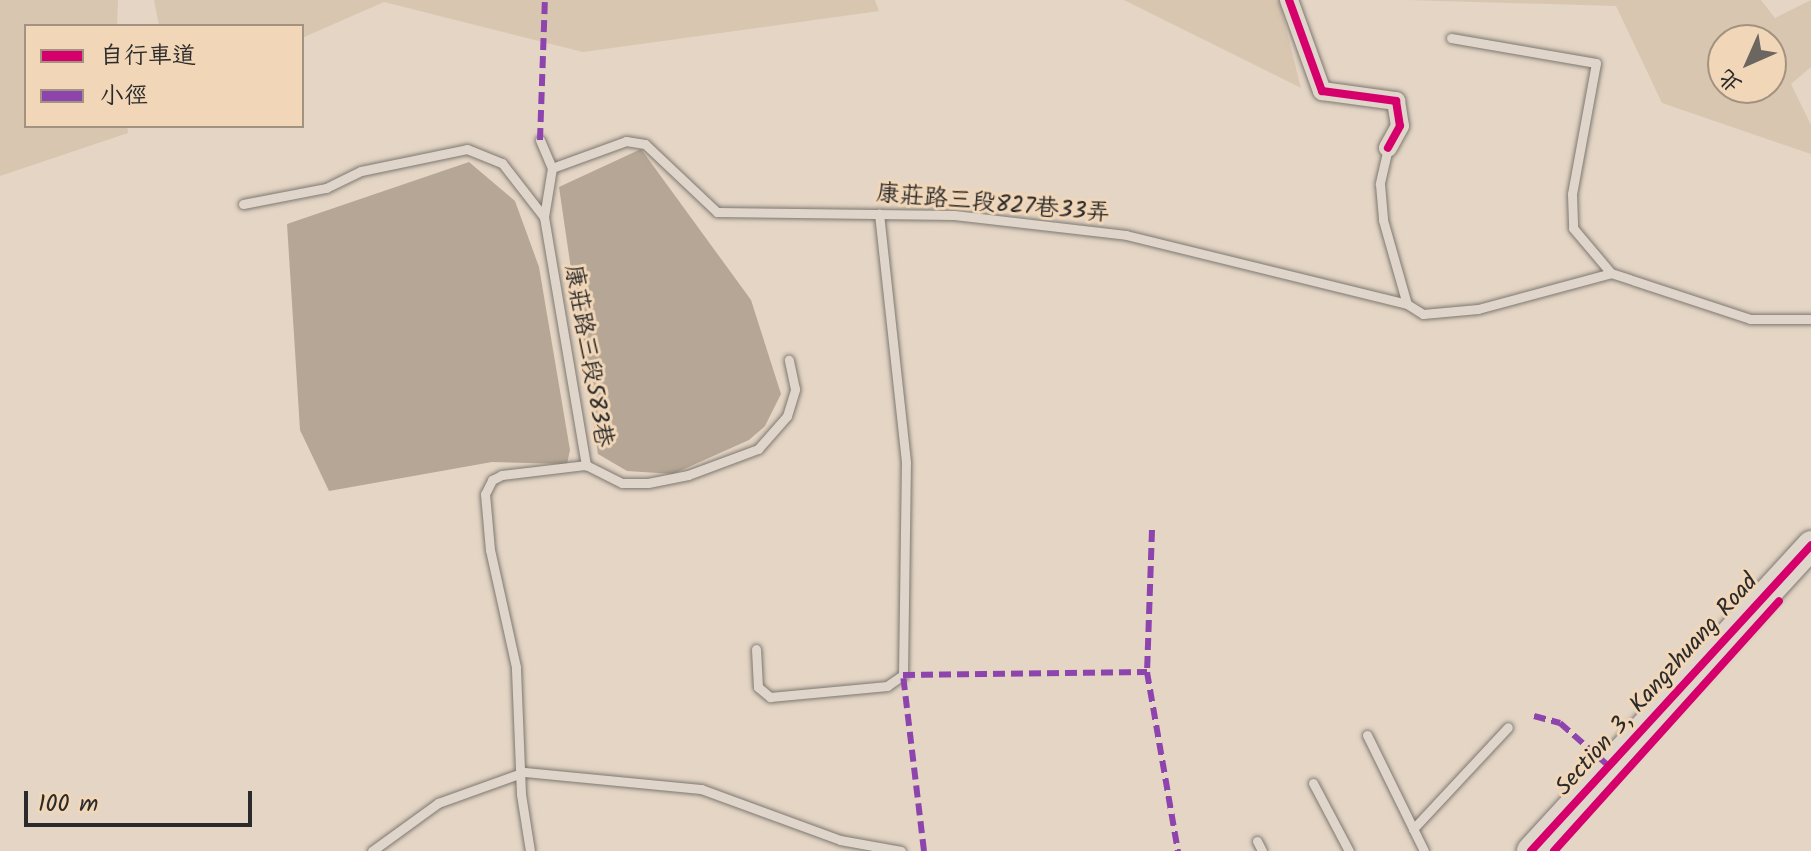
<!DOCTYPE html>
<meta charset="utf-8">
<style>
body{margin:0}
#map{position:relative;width:1811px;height:851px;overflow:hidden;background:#e4d5c5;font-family:Kalam,"LXGW WenKai TC",sans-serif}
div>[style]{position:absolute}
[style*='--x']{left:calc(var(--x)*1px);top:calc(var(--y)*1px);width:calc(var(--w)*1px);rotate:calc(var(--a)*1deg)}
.green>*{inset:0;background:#d9c6b1}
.water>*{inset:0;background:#b6a695}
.roads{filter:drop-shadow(0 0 2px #7e7870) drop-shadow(0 0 2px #7e7870)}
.service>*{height:9px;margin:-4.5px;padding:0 4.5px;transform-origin:4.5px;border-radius:4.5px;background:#dfd5ca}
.minor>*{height:18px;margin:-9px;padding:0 9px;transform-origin:9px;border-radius:9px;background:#dfd5ca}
.primary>*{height:28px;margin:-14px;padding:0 14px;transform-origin:14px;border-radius:14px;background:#dfd5ca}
.quiet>*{height:6px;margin-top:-3px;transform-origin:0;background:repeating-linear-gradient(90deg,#8e44ad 0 12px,transparent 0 18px)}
.cycleway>*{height:8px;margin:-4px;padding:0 4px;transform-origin:4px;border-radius:4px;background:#d6006c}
span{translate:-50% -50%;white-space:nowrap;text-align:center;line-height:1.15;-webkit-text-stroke:6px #f1d6b8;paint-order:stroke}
.street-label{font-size:24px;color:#2b2b2b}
.legend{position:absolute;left:24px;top:24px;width:280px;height:104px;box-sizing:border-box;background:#f1d6b8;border:2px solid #a29280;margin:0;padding:10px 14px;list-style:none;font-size:24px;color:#2b2b2b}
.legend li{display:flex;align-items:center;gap:16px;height:40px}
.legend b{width:40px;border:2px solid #a29280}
.north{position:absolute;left:1707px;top:24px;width:80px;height:80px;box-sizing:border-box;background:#f1d6b8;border:2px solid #a29280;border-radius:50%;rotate:225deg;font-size:22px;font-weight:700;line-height:32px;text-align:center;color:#2b2b2b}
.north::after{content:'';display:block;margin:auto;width:28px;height:36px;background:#6c6661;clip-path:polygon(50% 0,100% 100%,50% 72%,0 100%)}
.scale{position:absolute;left:24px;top:791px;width:228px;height:36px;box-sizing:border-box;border:4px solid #2b2b2b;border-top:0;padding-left:10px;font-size:24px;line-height:28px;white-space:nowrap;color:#2b2b2b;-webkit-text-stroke:6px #f1d6b8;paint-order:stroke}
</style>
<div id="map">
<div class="green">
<i style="clip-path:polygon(0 0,118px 0,117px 26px,26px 26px,26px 126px,127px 126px,128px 133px,0 176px)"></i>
<i style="clip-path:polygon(154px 0,875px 0,879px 11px,583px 52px,384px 2px,302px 38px,302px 26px,159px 26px)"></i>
<i style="clip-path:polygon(1124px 0,1279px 0,1301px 88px)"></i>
<i style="clip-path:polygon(evenodd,1407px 0,1761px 0,1775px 18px,1811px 0,1811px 67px,1791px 84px,1811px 125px,1811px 154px,1662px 103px,1616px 6px,1407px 0,1771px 40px,1771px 88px,1723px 88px,1723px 40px,1771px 40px)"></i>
</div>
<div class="water">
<i style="clip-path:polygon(641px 149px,751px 300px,781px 394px,765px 426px,749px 440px,673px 474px,627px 471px,598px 454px,559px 187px)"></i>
<i style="clip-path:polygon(469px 162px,515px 201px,539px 267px,570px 450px,567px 464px,492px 462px,329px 491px,300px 430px,287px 224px)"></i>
</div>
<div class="roads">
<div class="service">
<i style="--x:1451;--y:38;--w:147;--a:9.8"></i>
<i style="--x:1596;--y:63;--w:133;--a:100.4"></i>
<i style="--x:1572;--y:194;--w:34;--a:88"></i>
<i style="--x:1573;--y:228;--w:59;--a:49.8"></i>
<i style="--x:540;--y:140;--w:30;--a:67"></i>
<i style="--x:552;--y:168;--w:50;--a:99.3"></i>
<i style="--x:1388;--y:148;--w:37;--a:103"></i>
<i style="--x:1380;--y:184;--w:36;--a:85"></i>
<i style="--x:1383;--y:220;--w:87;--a:74.1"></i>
<i style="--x:552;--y:168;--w:79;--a:-20"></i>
<i style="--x:626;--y:141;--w:19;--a:9"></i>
<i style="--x:645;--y:144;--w:99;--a:43.4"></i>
<i style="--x:717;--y:212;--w:237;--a:0.7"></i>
<i style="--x:954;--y:215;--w:173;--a:6.6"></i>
<i style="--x:1126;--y:235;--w:289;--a:13.8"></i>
<i style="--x:1407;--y:304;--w:19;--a:32"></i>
<i style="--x:1423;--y:314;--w:55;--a:-5.2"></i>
<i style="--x:1478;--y:309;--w:138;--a:-15.1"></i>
<i style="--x:1611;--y:273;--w:146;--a:18.3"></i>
<i style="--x:1750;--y:319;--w:61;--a:0"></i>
<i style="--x:243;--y:204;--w:85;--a:-10.9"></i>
<i style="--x:326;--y:188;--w:39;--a:-26"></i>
<i style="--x:361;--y:171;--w:108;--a:-11.7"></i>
<i style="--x:467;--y:149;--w:38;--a:22"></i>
<i style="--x:502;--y:163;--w:68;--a:52.1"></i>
<i style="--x:544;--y:217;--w:252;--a:80.4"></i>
<i style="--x:586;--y:465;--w:40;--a:26.6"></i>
<i style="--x:622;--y:483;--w:26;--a:0"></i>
<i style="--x:648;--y:483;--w:41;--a:-11.3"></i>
<i style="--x:688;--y:475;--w:75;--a:-20.4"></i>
<i style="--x:758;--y:449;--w:44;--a:-48.7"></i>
<i style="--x:787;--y:416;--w:28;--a:-73"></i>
<i style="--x:795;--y:389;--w:30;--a:-102"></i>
<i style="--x:756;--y:649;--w:38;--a:87"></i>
<i style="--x:758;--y:687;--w:16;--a:40"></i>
<i style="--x:770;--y:697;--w:118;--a:-5.4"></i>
<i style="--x:887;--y:686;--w:19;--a:-35"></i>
<i style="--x:903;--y:675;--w:213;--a:-89.2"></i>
<i style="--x:906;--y:462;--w:250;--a:-96.2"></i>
<i style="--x:1367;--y:735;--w:129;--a:63.8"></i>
<i style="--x:1313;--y:783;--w:77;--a:62.1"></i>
<i style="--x:1413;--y:829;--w:139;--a:-47"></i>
<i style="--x:1257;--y:841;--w:11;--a:63"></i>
<i style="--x:372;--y:851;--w:82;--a:-36"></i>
<i style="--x:438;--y:803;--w:91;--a:-19.8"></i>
<i style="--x:524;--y:772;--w:178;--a:5.5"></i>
<i style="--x:701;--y:789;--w:148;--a:20.1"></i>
<i style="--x:840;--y:840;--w:62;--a:10.2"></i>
<i style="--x:530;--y:851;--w:58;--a:-99"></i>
<i style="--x:521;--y:794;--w:127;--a:-92.3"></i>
<i style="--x:516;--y:667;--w:120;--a:-102.5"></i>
<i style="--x:490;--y:550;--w:56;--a:-95.1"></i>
<i style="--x:485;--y:494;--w:16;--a:-63"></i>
<i style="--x:492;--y:480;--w:11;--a:-27"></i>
<i style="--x:502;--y:475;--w:85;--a:-6.8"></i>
</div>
<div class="minor">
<i style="--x:1289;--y:0;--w:97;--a:70.1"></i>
<i style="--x:1322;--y:91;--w:75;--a:7.7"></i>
<i style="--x:1396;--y:101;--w:25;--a:81"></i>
<i style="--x:1400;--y:126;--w:25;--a:119"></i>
</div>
<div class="primary">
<i style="--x:1531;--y:851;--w:415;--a:-47.5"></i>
</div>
</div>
<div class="quiet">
<i style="--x:540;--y:140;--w:140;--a:-88"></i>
<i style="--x:1152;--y:530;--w:142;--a:92"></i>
<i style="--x:1147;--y:672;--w:182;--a:80.2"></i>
<i style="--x:1534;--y:716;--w:27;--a:15"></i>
<i style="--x:1560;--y:723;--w:68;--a:41.4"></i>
<i style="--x:924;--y:851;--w:177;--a:-96.8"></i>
<i style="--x:903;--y:675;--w:244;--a:-0.7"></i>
</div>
<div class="cycleway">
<i style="--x:1289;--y:0;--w:97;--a:70.1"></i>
<i style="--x:1322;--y:91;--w:75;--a:7.7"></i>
<i style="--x:1396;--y:101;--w:25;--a:81"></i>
<i style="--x:1400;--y:126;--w:25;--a:119"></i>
<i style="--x:1531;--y:851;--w:415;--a:-47.5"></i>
<i style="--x:1554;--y:851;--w:336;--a:-48"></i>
</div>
<div class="street-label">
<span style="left:993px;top:204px;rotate:5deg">康莊路三段827巷33弄</span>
<span style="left:588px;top:356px;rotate:80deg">康莊路三段583巷</span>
<span style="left:1657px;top:685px;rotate:-48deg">Section 3, Kangzhuang Road</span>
</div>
<ul class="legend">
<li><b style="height:10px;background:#d6006c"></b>自行車道</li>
<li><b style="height:10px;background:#8e44ad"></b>小徑</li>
</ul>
<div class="north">北</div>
<div class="scale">100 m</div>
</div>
